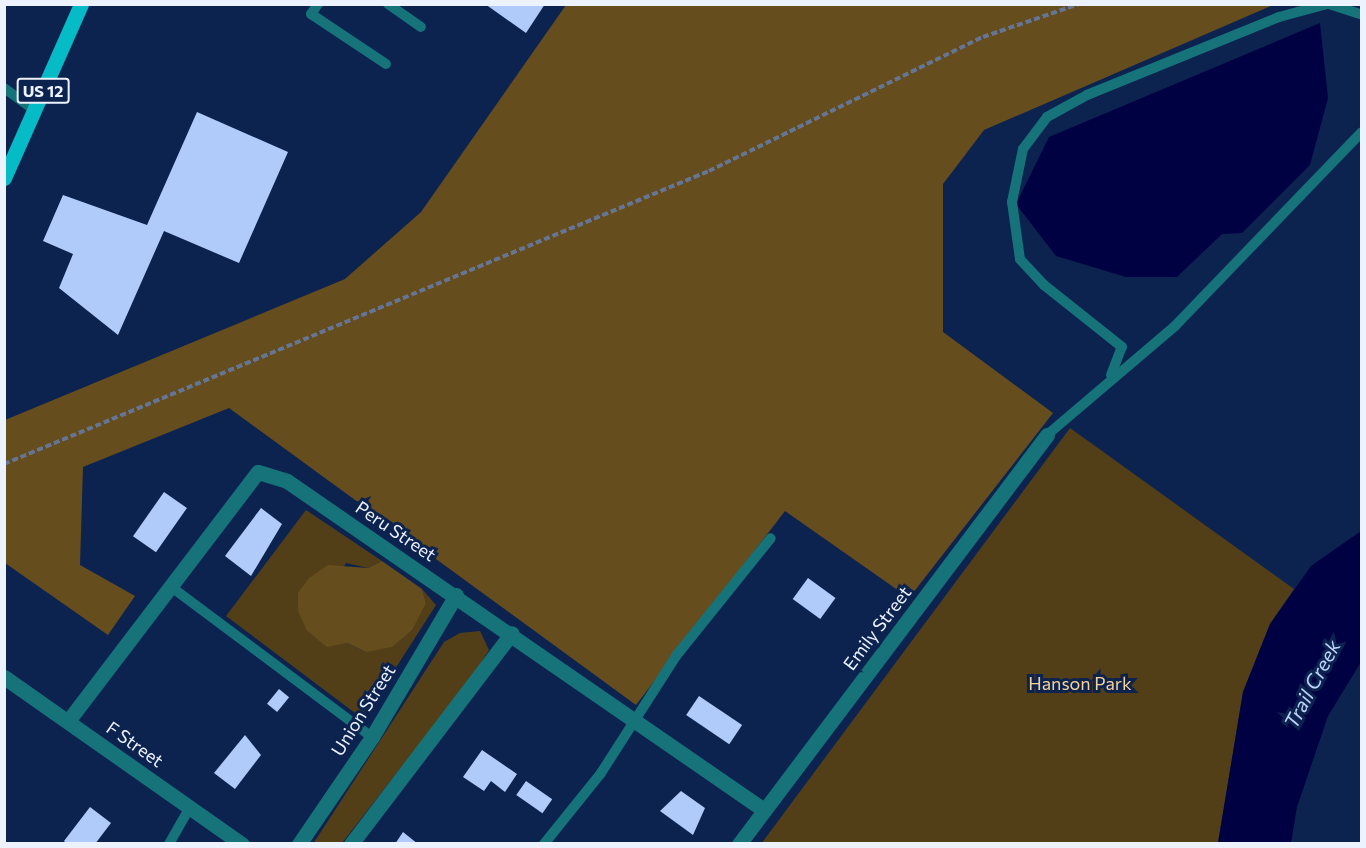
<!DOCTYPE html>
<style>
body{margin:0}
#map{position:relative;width:1366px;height:848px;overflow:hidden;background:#0d234f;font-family:Commissioner,sans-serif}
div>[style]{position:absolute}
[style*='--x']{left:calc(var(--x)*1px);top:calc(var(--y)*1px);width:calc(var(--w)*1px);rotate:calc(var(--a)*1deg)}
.green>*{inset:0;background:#533f17}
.forest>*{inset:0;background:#654d1d}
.water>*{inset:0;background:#000143}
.building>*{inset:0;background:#b0caf9;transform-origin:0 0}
.path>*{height:4px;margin-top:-2px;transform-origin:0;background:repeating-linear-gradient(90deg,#657595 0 6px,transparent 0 9px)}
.lane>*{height:10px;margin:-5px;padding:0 5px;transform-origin:5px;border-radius:5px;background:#157379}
.street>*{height:15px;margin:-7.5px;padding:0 7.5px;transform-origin:7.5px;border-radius:7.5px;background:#157379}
.primary>*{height:15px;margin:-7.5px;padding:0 7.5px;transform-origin:7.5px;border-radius:7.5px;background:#05bbc6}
span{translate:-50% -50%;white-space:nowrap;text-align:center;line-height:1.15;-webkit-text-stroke:6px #0d234f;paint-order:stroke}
.shield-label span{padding:2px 4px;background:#0d234f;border:2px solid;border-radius:4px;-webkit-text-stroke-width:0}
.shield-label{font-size:16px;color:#ecf3ff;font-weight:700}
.street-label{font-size:18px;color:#ecf3ff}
.park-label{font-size:18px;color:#f6d393}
.water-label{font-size:20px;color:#bdd3fa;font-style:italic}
.frame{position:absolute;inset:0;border:6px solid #ecf3ff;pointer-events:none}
</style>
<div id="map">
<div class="green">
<i style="clip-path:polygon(1070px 428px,1294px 589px,1270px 624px,1243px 692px,1218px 843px,761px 844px)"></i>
<i style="clip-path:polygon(306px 510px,382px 561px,368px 568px,346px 563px,307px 631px,327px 646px,347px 643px,366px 652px,426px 603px,422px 589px,436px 605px,363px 719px,226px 616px)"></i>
<i style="clip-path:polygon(480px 631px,489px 650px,471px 678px,342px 843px,313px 844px,444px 642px,460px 633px)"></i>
</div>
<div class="forest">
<i style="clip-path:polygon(566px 5px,1273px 5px,984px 130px,943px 184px,943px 332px,1053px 413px,909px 598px,785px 511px,636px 705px,229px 408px,83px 467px,80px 565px,135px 596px,108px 635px,5px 563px,5px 420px,345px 279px,421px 212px)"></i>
<i style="clip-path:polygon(382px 561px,422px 589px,426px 603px,412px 630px,392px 647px,366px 652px,347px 643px,327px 647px,307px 631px,298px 611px,298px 593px,309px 578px,328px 565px,368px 568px)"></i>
</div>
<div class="water">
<i style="clip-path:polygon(1320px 23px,1328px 98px,1310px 165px,1242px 233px,1222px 234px,1177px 277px,1126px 277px,1056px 256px,1016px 204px,1049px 137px)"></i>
<i style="clip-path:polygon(1361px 531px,1361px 662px,1328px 716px,1297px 807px,1291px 843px,1218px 843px,1243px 692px,1270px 624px,1311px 566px)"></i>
</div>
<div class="building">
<i style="clip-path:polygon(485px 4px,545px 4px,526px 33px)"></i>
<i style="clip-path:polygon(197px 112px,288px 152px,239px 263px,164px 231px,118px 335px,59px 288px,73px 254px,43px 241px,63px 195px,147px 225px)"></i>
<i style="left:164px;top:492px;width:28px;height:54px;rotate:35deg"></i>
<i style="clip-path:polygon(261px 508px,282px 524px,251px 576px,225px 556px)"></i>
<i style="left:808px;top:578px;width:34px;height:26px;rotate:36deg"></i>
<i style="left:279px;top:689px;width:13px;height:19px;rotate:39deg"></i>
<i style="left:699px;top:696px;width:52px;height:23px;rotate:34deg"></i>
<i style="clip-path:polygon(245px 735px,261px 755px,235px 789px,214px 773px)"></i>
<i style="clip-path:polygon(482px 750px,517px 774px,505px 792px,491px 781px,484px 791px,463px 777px)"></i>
<i style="left:526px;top:781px;width:32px;height:17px;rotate:35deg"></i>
<i style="clip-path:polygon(681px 791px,705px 808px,693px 835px,660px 811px)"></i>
<i style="clip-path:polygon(90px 807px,111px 823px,95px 844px,67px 844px,64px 841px)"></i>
<i style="clip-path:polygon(403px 832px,418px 844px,395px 844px)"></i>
</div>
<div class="path">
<i style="--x:4;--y:464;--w:763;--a:-22.57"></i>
<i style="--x:709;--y:171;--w:305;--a:-26.1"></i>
<i style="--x:983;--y:37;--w:102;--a:-19"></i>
</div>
<div class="lane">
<i style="--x:318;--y:4;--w:12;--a:125"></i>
<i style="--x:311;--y:14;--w:90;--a:33.7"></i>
<i style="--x:388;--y:4;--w:40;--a:34.9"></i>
<i style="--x:1329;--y:4;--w:35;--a:18"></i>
<i style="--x:4;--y:88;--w:37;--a:36"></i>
<i style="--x:1111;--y:375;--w:30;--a:-69"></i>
<i style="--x:1122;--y:347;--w:100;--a:-141.5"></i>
<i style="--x:1044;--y:285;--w:35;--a:-133"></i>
<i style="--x:1020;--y:259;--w:58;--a:-98"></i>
<i style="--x:1012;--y:202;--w:54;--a:-78.3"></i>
<i style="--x:1023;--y:149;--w:40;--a:-53"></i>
<i style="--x:1047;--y:117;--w:46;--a:-28.8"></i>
<i style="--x:1087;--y:95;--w:207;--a:-22.1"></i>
<i style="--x:1279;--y:17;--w:50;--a:-15.2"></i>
<i style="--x:1047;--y:435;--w:168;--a:-40.4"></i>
<i style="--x:1175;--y:326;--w:269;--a:-46.1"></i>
<i style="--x:170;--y:586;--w:252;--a:36.8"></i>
<i style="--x:169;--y:844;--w:43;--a:-60.4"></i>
<i style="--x:544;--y:844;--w:91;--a:-51.2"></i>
<i style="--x:601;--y:773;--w:139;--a:-57.3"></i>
<i style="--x:676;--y:656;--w:151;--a:-51.2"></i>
</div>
<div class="street">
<i style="--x:4;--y:677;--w:291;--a:35.1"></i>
<i style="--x:68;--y:721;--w:313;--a:-52.7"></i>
<i style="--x:258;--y:472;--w:30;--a:17"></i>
<i style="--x:287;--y:481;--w:579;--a:34.6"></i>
<i style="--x:299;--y:844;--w:130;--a:-55.7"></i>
<i style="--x:372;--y:737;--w:165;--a:-59.4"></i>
<i style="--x:351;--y:844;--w:265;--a:-52.7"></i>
<i style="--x:739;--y:844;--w:512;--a:-53.02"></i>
</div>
<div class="primary">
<i style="--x:4;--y:178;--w:190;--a:-66.1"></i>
</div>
<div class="shield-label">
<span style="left:43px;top:91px">US 12</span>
</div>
<div class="street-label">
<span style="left:396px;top:531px;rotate:34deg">Peru Street</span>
<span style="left:877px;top:628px;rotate:-53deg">Emily Street</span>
<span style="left:363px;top:710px;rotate:-58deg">Union Street</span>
<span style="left:135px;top:744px;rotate:35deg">F Street</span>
</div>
<div class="park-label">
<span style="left:1080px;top:683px">Hanson Park</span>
</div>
<div class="water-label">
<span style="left:1312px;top:684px;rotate:-62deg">Trail Creek</span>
</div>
<div class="frame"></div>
</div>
